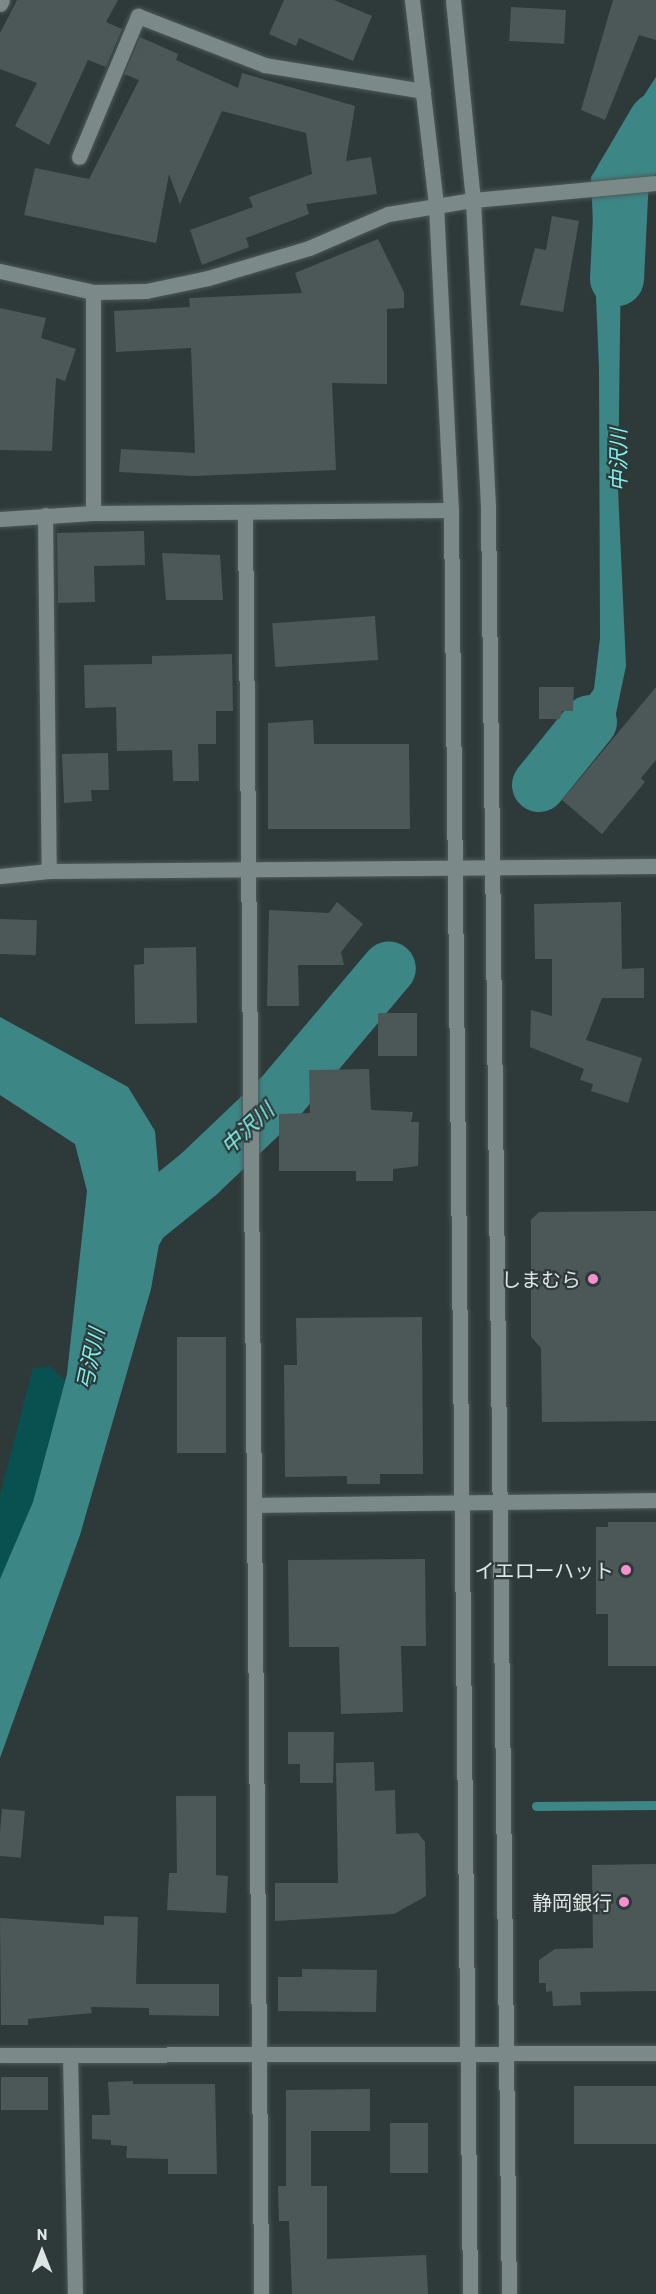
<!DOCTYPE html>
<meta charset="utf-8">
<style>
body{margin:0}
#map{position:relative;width:656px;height:2294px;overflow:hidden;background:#2e3a39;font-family:Barlow,"Noto Sans JP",sans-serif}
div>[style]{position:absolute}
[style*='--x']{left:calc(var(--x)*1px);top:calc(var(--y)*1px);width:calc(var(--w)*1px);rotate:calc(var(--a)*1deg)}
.green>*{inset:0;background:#095150}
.water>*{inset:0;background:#3c8786}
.stream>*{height:9px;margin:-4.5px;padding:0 4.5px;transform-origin:4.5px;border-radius:4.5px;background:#3c8786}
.river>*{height:54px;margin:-27px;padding:0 27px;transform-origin:27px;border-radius:27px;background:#3c8786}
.building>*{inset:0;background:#4c5858;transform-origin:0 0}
.roads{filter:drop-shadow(0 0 2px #4e5858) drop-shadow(0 0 2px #4e5858)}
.minor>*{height:15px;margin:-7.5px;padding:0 7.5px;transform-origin:7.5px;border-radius:7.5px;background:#7c8989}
.dots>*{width:16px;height:16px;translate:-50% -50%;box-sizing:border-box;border:3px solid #2e3a39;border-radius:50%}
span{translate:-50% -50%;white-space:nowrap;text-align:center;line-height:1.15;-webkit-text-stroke:4.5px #2e3a39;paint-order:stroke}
.poi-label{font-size:20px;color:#dee5e5}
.right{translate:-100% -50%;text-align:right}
.water-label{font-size:21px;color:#80f1ef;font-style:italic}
.north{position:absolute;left:12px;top:2222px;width:60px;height:60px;-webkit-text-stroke:4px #2e3a39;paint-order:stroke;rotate:0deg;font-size:16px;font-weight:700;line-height:24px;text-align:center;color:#dee5e5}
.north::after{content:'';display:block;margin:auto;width:21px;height:27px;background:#dee5e5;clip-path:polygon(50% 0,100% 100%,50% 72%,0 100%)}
</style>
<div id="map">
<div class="green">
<i style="clip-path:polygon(49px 1366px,67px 1382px,0 1665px,0 1495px,33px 1368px)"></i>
</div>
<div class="water">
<i style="clip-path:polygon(656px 77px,656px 127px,622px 178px,618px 489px,626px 666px,614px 723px,555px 797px,535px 770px,594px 689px,600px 638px,599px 368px,591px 177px)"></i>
<i style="clip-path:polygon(0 1017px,128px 1087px,155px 1131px,163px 1222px,151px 1289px,80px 1535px,0 1758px,0 1579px,33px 1502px,67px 1374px,87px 1191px,75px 1144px,0 1095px)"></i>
</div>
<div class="stream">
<i style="--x:536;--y:1806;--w:120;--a:-0.5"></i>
</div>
<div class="river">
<i style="--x:617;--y:279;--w:101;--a:-87.2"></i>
<i style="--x:622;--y:178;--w:67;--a:-59.6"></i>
<i style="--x:539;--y:785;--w:81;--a:-51"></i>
<i style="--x:119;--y:1262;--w:48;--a:-61.3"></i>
<i style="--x:142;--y:1220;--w:73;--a:-38.9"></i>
<i style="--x:199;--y:1174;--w:113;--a:-43.6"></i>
<i style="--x:281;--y:1096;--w:167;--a:-49.8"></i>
</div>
<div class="building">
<i style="clip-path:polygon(17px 0,118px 0,106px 22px,122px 29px,106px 67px,88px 60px,49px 145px,15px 126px,37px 83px,0 69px,0 33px)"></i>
<i style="clip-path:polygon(284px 0,334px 0,372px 16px,353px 61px,299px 38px,296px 46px,269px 34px)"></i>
<i style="clip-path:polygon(613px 0,656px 0,656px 40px,639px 35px,605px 120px,581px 110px)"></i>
<i style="left:511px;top:7px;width:55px;height:34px;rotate:3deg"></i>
<i style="clip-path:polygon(140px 37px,178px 54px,176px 60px,238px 88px,242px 73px,355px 106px,346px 161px,371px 157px,377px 194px,306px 204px,309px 214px,246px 238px,249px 247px,202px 265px,190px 230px,253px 207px,249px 197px,312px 174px,306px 133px,222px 111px,180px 204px,169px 174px,156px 243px,24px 215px,35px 168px,89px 179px,139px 80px,124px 74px)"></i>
<i style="clip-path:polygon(552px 216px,579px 221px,563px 312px,520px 305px,535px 248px,546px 250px)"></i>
<i style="clip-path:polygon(378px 239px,404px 292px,404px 308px,387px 309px,387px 384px,332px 383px,336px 470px,194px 476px,119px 472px,121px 449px,195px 453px,191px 348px,116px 352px,114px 311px,190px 307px,189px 298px,302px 293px,295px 273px)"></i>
<i style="clip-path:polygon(0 308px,46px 318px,41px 338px,76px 349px,65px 381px,56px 378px,52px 451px,0 450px)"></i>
<i style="clip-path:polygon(144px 531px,145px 565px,94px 566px,95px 602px,58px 603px,57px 533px)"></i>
<i style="clip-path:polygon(162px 553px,220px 555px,223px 600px,166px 600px)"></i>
<i style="left:375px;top:616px;width:44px;height:103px;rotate:86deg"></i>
<i style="clip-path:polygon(232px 654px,233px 711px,216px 711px,216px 744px,198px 744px,199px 781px,173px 781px,172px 750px,117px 751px,116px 707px,85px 708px,84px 665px,152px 664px,152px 656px)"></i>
<i style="clip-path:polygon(539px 687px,574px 687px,573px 711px,562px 711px,560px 719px,539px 719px)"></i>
<i style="clip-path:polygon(656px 687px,656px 760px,641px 778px,645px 782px,602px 834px,562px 800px)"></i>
<i style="clip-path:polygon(313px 720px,314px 744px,409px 744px,410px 829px,268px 829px,268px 723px)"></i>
<i style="clip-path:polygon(108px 753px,109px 790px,91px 790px,92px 801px,64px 803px,62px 754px)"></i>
<i style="clip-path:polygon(337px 902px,363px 924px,341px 952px,344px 965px,298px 965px,299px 1006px,267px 1006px,269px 910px,329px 913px)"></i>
<i style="clip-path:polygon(621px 902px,622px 969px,644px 968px,644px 998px,602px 998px,586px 1040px,642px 1058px,628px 1103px,591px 1091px,593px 1084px,580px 1080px,584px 1069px,530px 1047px,531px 1010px,552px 1016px,552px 959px,535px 959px,534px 904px)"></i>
<i style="left:0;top:919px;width:37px;height:35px;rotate:2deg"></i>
<i style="clip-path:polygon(196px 947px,197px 1023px,135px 1024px,134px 965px,144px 964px,144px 948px)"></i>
<i style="left:378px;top:1013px;width:39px;height:43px"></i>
<i style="clip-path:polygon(369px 1069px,371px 1110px,413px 1112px,411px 1122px,419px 1122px,418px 1166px,393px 1169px,393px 1181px,356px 1181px,356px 1171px,279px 1171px,279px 1114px,310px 1113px,309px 1070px)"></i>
<i style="clip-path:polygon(656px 1211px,656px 1421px,542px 1422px,541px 1348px,531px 1337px,531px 1220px,539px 1212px)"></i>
<i style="clip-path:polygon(422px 1317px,423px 1474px,380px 1474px,380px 1484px,347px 1484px,347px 1476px,285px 1477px,284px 1365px,297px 1365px,296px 1318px)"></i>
<i style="left:177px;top:1337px;width:49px;height:116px"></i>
<i style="clip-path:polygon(608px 1522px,656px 1522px,656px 1666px,608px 1666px,608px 1614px,596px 1614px,596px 1527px,608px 1527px)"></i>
<i style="clip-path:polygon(425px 1559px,426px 1646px,401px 1646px,403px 1712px,341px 1714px,339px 1647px,289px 1647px,288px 1560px)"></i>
<i style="clip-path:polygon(288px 1732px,334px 1732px,333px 1783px,300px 1783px,300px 1764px,288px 1764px)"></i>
<i style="clip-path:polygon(374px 1762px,375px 1791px,395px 1790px,396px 1834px,418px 1833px,425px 1842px,426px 1896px,394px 1914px,275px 1921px,275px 1883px,338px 1883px,336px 1763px)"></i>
<i style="clip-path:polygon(176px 1796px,216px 1796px,216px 1875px,228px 1876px,226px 1913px,167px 1910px,169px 1873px,177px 1873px)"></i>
<i style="left:2px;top:1809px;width:23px;height:47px;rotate:5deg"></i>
<i style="clip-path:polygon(656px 1864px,656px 1991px,580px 1992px,581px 2005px,553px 2006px,552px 1991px,546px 1992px,546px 1983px,539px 1983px,539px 1960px,555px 1949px,593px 1948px,592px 1865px)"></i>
<i style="clip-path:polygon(104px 1916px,138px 1917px,136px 1984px,219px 1984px,219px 2016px,149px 2015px,149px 2008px,91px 2007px,92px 2013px,28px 2019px,28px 2025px,1px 2025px,0 1918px,104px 1925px)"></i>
<i style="clip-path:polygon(302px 1969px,377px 1970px,376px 2012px,278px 2011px,278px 1977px,302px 1977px)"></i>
<i style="left:48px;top:2077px;width:33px;height:47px;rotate:90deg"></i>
<i style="clip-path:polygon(133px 2081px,133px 2084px,215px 2084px,217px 2174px,168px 2174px,168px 2159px,126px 2158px,127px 2146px,111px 2145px,111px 2140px,92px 2139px,92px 2115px,110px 2115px,108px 2082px)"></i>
<i style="left:656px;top:2086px;width:58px;height:82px;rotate:90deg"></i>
<i style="clip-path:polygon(370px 2089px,370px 2131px,311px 2131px,311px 2186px,327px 2186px,327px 2259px,426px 2255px,428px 2294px,292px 2294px,289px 2221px,279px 2221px,278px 2186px,286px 2186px,286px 2090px)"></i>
<i style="left:390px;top:2123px;width:38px;height:50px"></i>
</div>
<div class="roads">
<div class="minor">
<i style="--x:412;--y:0;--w:206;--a:83.3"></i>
<i style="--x:436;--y:205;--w:305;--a:87.2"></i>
<i style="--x:451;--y:510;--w:1784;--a:89.39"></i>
<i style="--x:453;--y:0;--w:201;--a:84.3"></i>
<i style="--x:473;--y:200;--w:307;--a:87.2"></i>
<i style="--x:488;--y:507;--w:1787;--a:89.33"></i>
<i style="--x:0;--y:4;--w:4;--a:-63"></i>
<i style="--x:79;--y:157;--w:153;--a:-67.3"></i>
<i style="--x:138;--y:16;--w:136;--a:21.1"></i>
<i style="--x:265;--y:65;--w:160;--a:9.3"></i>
<i style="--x:0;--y:271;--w:95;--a:12.7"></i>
<i style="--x:93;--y:292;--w:53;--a:-1.1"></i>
<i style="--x:146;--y:291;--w:63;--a:-11.8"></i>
<i style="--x:208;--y:278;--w:105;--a:-16.5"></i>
<i style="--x:309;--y:248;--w:86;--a:-23.3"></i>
<i style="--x:388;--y:214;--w:86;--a:-9.4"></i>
<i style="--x:473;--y:200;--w:184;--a:-5.3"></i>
<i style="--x:93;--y:292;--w:221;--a:90"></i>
<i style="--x:245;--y:514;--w:1780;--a:89.48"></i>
<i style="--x:45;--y:515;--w:356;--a:89.4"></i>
<i style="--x:0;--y:519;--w:93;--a:-3.7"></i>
<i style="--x:93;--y:513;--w:358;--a:-0.5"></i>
<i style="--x:0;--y:876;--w:49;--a:-5.8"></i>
<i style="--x:49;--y:871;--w:607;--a:-0.47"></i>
<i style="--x:254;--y:1505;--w:402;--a:-0.7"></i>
<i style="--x:0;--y:2055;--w:656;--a:-0.17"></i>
<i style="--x:70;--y:2055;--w:239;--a:88.8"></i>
</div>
</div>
<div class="dots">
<i style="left:593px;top:1279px;background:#f790ce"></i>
<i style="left:626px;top:1570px;background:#f790ce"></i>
<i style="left:624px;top:1902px;background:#f790ce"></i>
</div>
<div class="poi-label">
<span class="right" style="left:581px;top:1279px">しまむら</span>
<span class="right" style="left:614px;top:1570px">イエローハット</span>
<span class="right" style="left:612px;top:1902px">静岡銀行</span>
</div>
<div class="water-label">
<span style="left:618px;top:460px;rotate:-90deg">中沢川</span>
<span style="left:247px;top:1128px;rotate:-43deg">中沢川</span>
<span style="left:90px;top:1359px;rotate:-78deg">弓沢川</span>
</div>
<div class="north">N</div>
</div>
